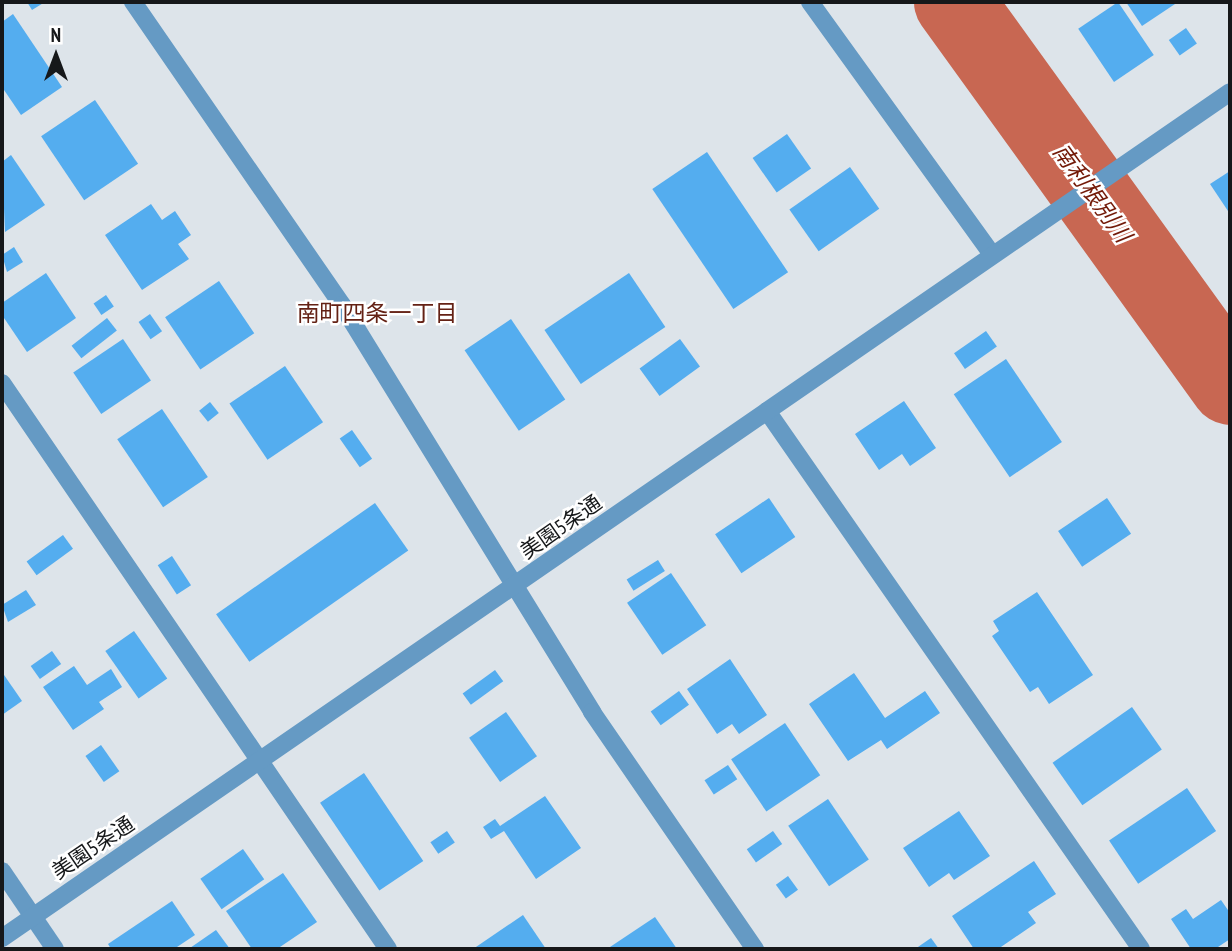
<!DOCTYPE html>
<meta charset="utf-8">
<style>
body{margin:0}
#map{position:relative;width:1232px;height:951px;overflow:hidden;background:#dde4ea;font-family:"PT Sans Narrow","Noto Sans JP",sans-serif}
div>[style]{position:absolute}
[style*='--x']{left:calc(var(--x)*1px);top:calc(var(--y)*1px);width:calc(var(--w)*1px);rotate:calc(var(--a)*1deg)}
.river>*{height:80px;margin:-40px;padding:0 40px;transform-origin:40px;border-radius:40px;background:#c86752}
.building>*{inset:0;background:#54adef;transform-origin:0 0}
.minor>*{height:18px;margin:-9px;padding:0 9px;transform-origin:9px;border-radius:9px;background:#659ac4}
span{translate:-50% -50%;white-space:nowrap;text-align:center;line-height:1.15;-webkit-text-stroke:5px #fff;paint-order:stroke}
.street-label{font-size:21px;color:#16181a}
.water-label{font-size:23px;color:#731a08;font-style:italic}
.neighbourhood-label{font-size:23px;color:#642114}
.frame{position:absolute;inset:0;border:4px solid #16181a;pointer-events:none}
.north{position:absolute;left:21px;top:21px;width:70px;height:70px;-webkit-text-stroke:5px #fff;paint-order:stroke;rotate:0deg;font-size:19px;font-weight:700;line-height:28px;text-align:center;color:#16181a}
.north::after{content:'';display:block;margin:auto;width:24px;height:32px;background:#16181a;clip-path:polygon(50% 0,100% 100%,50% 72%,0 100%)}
</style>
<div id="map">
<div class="river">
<i style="--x:954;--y:2;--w:472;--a:54.2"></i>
</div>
<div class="building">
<i style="clip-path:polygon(27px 2px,45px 2px,32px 10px)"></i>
<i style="left:1118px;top:2px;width:64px;height:48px;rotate:56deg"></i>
<i style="clip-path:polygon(1126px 2px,1178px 2px,1142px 26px)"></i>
<i style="clip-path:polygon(13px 14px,62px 87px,21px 115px,2px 87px,2px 22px)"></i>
<i style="left:1186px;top:28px;width:19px;height:21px;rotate:55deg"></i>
<i style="left:95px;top:100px;width:77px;height:65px;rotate:56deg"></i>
<i style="left:787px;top:134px;width:42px;height:42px;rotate:55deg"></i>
<i style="left:707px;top:152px;width:145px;height:66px;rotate:56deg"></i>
<i style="clip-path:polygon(11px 155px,45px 205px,5px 232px,2px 162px)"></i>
<i style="left:850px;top:167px;width:51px;height:74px;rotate:55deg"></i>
<i style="clip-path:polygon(1230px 171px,1230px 214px,1210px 184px)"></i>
<i style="clip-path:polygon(151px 204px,162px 220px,175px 211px,191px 235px,178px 244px,189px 259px,142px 290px,105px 235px)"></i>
<i style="clip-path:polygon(14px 247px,23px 262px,7px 272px,2px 255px)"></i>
<i style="clip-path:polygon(46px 273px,76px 318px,27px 352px,2px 315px,2px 303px)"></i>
<i style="left:629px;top:273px;width:65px;height:102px;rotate:56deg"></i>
<i style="left:219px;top:281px;width:63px;height:65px;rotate:56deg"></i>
<i style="left:106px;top:295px;width:14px;height:15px;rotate:56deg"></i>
<i style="left:150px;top:314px;width:21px;height:14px;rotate:55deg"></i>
<i style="left:107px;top:318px;width:16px;height:45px;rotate:52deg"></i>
<i style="left:511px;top:319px;width:97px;height:56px;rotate:56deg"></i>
<i style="left:986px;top:331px;width:19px;height:39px;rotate:55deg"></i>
<i style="left:123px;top:339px;width:50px;height:60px;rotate:56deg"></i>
<i style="left:680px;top:339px;width:34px;height:50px;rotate:54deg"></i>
<i style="left:1006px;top:359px;width:100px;height:63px;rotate:56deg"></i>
<i style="left:285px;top:366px;width:68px;height:67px;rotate:56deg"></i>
<i style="clip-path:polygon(904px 401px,936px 448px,910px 466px,902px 454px,879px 470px,855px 434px)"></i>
<i style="left:210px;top:402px;width:14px;height:14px;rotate:51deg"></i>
<i style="left:162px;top:409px;width:82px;height:54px;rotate:56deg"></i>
<i style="left:352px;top:430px;width:35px;height:15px;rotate:55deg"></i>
<i style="left:769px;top:498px;width:47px;height:65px;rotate:56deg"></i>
<i style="left:1107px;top:498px;width:43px;height:59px;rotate:56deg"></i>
<i style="left:375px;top:503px;width:58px;height:194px;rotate:55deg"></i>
<i style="left:63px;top:535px;width:17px;height:45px;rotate:54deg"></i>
<i style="left:172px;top:556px;width:35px;height:17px;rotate:57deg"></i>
<i style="left:658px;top:560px;width:13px;height:37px;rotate:58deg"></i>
<i style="left:671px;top:573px;width:63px;height:53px;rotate:56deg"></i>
<i style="clip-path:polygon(26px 590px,36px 605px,8px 622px,2px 605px)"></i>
<i style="clip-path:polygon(1037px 592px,1093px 675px,1049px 704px,1038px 687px,1030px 692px,992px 636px,999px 631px,993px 621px)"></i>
<i style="left:134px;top:631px;width:58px;height:35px;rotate:55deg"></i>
<i style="left:52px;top:651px;width:16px;height:26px;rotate:55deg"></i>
<i style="clip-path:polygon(730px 659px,767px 715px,739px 734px,732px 724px,717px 734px,687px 689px)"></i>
<i style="clip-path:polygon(74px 666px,87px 685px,111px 669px,122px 687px,99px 702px,104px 709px,73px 730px,43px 687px)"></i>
<i style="left:495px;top:670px;width:14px;height:40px;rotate:54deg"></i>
<i style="clip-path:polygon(2px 672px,22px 701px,2px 715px)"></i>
<i style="clip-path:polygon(854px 673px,885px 718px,925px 691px,940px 713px,887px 749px,881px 740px,848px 761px,809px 704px)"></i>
<i style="left:679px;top:691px;width:17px;height:35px;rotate:54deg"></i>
<i style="left:1132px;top:707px;width:52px;height:97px;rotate:55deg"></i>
<i style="left:506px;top:712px;width:54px;height:45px;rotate:55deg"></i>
<i style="left:785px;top:723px;width:63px;height:65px;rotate:56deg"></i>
<i style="left:101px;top:745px;width:32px;height:19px;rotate:55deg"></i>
<i style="left:728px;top:765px;width:17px;height:28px;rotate:57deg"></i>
<i style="left:364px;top:773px;width:106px;height:53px;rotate:56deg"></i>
<i style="left:1187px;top:788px;width:52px;height:94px;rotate:56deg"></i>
<i style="clip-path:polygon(545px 796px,581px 848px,536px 879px,504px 831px,491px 839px,483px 827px,495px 819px,500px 826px)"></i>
<i style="left:828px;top:799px;width:73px;height:48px;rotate:56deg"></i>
<i style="clip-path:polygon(959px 811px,990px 856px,954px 880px,949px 873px,929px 887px,903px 848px)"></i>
<i style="left:447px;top:831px;width:14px;height:20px;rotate:56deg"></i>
<i style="left:773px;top:831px;width:16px;height:32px;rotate:55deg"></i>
<i style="left:243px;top:849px;width:37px;height:52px;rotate:55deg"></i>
<i style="clip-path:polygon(1034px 861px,1056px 894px,1028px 912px,1036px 923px,998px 949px,974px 949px,952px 916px)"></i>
<i style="clip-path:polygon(283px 873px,317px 922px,277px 949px,252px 949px,226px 911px)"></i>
<i style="left:788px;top:876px;width:17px;height:15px;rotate:54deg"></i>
<i style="clip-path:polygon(1221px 900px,1230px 913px,1230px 939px,1215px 949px,1191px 949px,1171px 919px,1186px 909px,1193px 919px)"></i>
<i style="clip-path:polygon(172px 901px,195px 935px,174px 949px,111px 949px,108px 944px)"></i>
<i style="clip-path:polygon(523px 915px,546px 949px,473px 949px)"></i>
<i style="clip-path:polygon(655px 917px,677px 949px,607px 949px)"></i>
<i style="clip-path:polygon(216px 930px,230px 949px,191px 949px,190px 948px)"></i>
<i style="clip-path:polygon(931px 938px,939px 949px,915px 949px)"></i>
</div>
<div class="minor">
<i style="--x:133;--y:2;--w:368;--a:55.4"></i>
<i style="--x:342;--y:305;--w:478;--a:58.4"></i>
<i style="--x:592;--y:712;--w:288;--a:55.5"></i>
<i style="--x:810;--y:2;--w:311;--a:54.2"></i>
<i style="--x:2;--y:383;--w:685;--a:55.71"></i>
<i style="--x:767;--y:411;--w:655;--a:55.19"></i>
<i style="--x:2;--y:871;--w:94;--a:55.8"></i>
<i style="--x:2;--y:938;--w:1491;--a:-34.56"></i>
</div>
<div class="street-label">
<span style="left:561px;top:527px;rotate:-35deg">美園5条通</span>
<span style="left:93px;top:848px;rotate:-34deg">美園5条通</span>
</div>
<div class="water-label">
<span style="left:1092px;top:193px;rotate:54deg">南利根別川</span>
</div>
<div class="neighbourhood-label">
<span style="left:377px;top:313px">南町四条一丁目</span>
</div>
<div class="frame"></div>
<div class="north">N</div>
</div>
